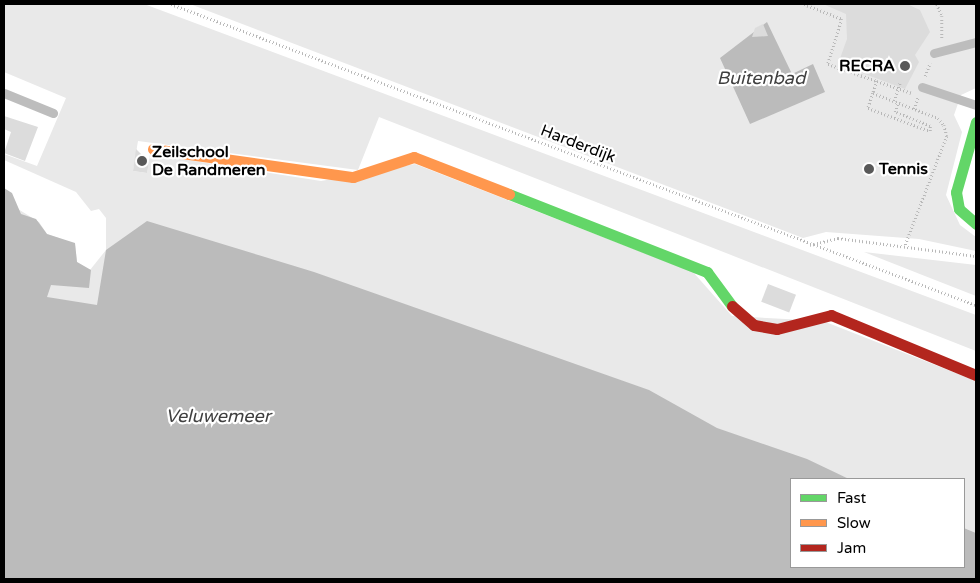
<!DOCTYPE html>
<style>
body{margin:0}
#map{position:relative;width:980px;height:583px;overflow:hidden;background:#fff;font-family:"Varela Round",sans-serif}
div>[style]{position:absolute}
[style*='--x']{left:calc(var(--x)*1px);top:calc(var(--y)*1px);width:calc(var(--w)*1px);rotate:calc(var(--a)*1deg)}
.green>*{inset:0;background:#e9e9e9}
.water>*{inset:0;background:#bbb}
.building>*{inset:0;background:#dcdcdc;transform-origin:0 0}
.path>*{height:2.5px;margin-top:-1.25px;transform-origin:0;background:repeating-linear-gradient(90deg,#b8b8b8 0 1px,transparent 0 3.5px)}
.lane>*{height:9px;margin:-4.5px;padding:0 4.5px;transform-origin:4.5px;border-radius:4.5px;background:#bdbdbd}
.fast>*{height:11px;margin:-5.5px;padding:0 5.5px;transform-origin:5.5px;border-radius:5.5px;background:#63d668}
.slow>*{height:11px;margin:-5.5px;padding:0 5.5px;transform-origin:5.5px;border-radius:5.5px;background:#ff974d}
.jam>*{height:11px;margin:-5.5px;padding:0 5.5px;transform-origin:5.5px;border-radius:5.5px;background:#b3261e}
.dots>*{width:14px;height:14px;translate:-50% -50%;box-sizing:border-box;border:2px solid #fff;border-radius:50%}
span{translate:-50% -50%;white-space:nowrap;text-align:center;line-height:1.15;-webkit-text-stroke:4.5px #fff;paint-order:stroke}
.poi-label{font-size:16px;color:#000;font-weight:700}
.right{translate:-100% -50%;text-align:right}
.left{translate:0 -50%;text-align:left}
.street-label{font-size:16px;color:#000}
.water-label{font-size:18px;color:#3f3f3f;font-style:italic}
.frame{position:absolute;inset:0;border:5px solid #000;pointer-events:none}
.legend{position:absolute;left:790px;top:478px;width:175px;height:90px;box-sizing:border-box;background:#fff;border:1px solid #999;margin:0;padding:6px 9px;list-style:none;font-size:15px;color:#000}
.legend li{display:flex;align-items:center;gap:10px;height:25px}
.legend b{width:25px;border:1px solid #999}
</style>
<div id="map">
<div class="green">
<i style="clip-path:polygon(4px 4px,144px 4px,976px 315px,976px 351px,379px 117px,358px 170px,138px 141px,133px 171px,147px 173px,150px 154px,321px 181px,415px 164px,693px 272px,732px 316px,823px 321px,976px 381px,976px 533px,964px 528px,964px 479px,849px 479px,787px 453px,791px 567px,4px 579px,18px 209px,39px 222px,47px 234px,75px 244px,77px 262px,90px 270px,106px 250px,106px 218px,99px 209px,91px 211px,76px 192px,4px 160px,4px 154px,37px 166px,66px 98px,4px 72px)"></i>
<i style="clip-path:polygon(190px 4px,976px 4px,976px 88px,961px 95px,954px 115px,962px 132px,946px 195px,960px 225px,976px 237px,976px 251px,919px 239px,826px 232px,803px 238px)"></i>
<i style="clip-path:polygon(864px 252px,976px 265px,976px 296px,930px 278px)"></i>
</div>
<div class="water">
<i style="clip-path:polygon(767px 22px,792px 74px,813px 64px,825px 92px,750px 124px,720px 58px)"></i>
<i style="clip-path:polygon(4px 188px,12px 193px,21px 214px,36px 219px,47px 234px,75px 243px,77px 262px,91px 270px,89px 288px,51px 285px,47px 297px,97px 305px,106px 250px,147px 221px,314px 272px,649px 390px,717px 428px,807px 459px,849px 479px,791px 479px,791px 567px,964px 567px,964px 528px,976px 533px,976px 579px,4px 579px)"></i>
</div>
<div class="building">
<i style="clip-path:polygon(823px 4px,907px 4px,920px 10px,930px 32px,915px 55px,919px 62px,905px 89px,838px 64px,847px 39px,846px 14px)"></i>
<i style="clip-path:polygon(763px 24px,768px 36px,752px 37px,755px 28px)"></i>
<i style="clip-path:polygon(4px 116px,38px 127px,25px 161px,4px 153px,11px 132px,4px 129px)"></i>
<i style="clip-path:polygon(136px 149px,149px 162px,147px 173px,133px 171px)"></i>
<i style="left:768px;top:284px;width:30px;height:19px;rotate:21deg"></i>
</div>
<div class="path">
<i style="--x:171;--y:4;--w:859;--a:20.5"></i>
<i style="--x:804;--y:4;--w:41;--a:21.5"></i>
<i style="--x:842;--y:19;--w:47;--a:107.3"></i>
<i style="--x:828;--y:64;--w:52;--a:19.1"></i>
<i style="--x:877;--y:81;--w:13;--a:108"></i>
<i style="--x:873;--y:93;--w:70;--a:21"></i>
<i style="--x:938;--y:118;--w:9;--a:49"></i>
<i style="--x:944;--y:125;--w:11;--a:75"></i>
<i style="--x:947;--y:136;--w:118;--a:110.9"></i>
<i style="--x:937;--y:4;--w:13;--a:67"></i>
<i style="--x:942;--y:16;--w:22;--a:90"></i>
<i style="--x:925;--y:76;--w:14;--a:-69"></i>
<i style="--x:877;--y:81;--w:36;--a:19"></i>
<i style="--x:873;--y:93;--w:16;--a:108"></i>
<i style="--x:868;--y:108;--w:66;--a:20.4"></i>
<i style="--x:930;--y:131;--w:5;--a:-90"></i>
<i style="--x:930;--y:126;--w:38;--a:-158"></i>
<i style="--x:895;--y:112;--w:9;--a:-72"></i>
<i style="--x:894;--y:101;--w:20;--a:-72"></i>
<i style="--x:914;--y:109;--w:13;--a:-72"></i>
<i style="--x:810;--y:245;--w:29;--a:-14"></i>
<i style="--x:838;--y:238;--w:139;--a:7.4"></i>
</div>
<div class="lane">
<i style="--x:934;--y:53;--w:43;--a:-14.7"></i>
<i style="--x:922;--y:87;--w:57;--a:18.4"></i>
<i style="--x:4;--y:93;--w:53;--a:22.2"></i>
</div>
<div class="fast">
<i style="--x:976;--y:122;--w:73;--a:105.9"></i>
<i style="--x:956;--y:192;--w:17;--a:80"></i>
<i style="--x:959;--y:209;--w:23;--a:41"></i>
<i style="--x:509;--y:194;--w:213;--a:21.5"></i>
<i style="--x:707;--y:272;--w:42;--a:53.7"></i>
</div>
<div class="slow">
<i style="--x:153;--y:149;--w:202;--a:8"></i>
<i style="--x:353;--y:177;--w:64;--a:-18.2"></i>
<i style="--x:414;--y:157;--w:102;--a:21.3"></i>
</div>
<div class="jam">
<i style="--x:732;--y:306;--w:29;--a:41"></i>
<i style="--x:754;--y:325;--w:23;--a:10"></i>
<i style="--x:777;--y:329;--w:56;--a:-14.5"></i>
<i style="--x:831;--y:315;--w:157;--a:22.5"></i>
</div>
<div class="dots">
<i style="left:905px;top:66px;background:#595959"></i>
<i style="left:142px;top:161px;background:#595959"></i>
<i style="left:869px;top:169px;background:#595959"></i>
</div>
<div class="poi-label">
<span class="right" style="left:895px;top:66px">RECRA</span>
<span class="left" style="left:152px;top:161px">Zeilschool<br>De Randmeren</span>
<span class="left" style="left:879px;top:169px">Tennis</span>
</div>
<div class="street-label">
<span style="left:578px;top:144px;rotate:21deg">Harderdijk</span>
</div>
<div class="water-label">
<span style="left:761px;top:78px">Buitenbad</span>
<span style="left:218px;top:416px">Veluwemeer</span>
</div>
<div class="frame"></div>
<ul class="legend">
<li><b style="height:6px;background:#63d668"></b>Fast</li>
<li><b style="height:6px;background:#ff974d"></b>Slow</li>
<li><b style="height:6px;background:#b3261e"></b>Jam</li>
</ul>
</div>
